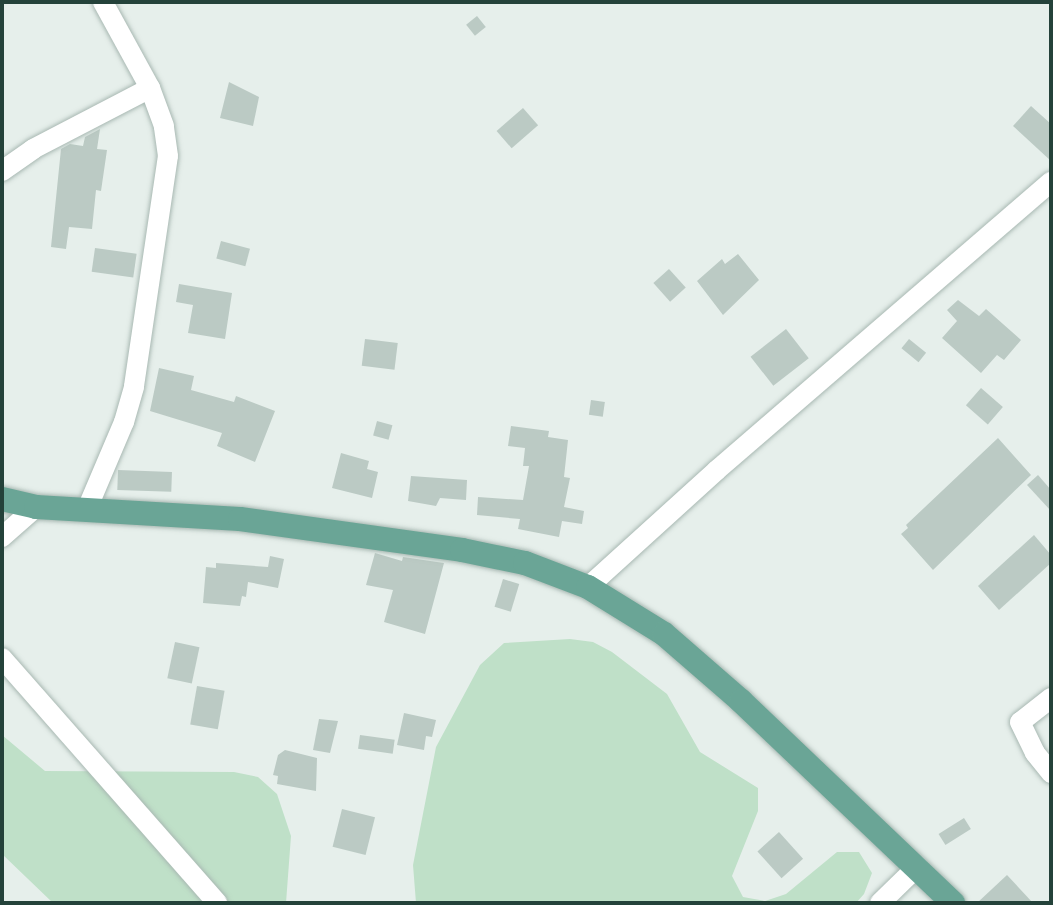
<!DOCTYPE html>
<style>
body{margin:0}
#map{position:relative;width:1053px;height:905px;overflow:hidden;background:#e6efeb;font-family:Jost,sans-serif}
div>[style]{position:absolute}
[style*='--x']{left:calc(var(--x)*1px);top:calc(var(--y)*1px);width:calc(var(--w)*1px);rotate:calc(var(--a)*1deg)}
.green>*{inset:0;background:#bfe0c8}
.building>*{inset:0;background:#bbcac4;transform-origin:0 0}
.roads{filter:drop-shadow(0 0 2px #a8b8b2) drop-shadow(0 0 2px #a8b8b2)}
.minor>*{height:20px;margin:-10px;padding:0 10px;transform-origin:10px;border-radius:10px;background:#fff}
.major>*{height:24px;margin:-12px;padding:0 12px;transform-origin:12px;border-radius:12px;background:#6aa596}
span{translate:-50% -50%;white-space:nowrap;text-align:center;line-height:1.15;-webkit-text-stroke:6px #f7fbf9;paint-order:stroke}
.frame{position:absolute;inset:0;border:4px solid #24423a;pointer-events:none}
</style>
<div id="map">
<div class="green">
<i style="clip-path:polygon(570px 639px,593px 642px,612px 652px,667px 694px,700px 752px,758px 788px,758px 811px,732px 876px,743px 897px,765px 901px,786px 894px,837px 852px,859px 852px,872px 873px,864px 894px,856px 903px,416px 903px,413px 865px,436px 747px,480px 665px,504px 643px)"></i>
<i style="clip-path:polygon(2px 735px,45px 771px,234px 772px,258px 777px,277px 794px,291px 836px,286px 903px,53px 903px,2px 854px)"></i>
</div>
<div class="building">
<i style="left:477px;top:16px;width:14px;height:14px;rotate:51deg"></i>
<i style="clip-path:polygon(229px 82px,259px 97px,253px 126px,220px 118px)"></i>
<i style="clip-path:polygon(1031px 106px,1051px 124px,1051px 161px,1013px 126px)"></i>
<i style="left:523px;top:108px;width:23px;height:35px;rotate:49deg"></i>
<i style="clip-path:polygon(100px 129px,97px 149px,107px 150px,101px 191px,96px 190px,92px 229px,69px 227px,66px 249px,51px 247px,61px 149px,70px 144px,83px 146px,85px 137px)"></i>
<i style="left:221px;top:241px;width:30px;height:18px;rotate:15deg"></i>
<i style="left:95px;top:248px;width:42px;height:24px;rotate:8deg"></i>
<i style="clip-path:polygon(738px 254px,759px 280px,723px 315px,697px 281px,722px 259px,725px 264px)"></i>
<i style="left:669px;top:269px;width:25px;height:21px;rotate:48deg"></i>
<i style="clip-path:polygon(179px 284px,232px 293px,225px 339px,188px 333px,193px 305px,176px 302px)"></i>
<i style="clip-path:polygon(958px 300px,979px 316px,986px 309px,1021px 340px,1004px 360px,997px 355px,981px 373px,942px 338px,957px 321px,947px 310px)"></i>
<i style="left:786px;top:329px;width:37px;height:45px;rotate:52deg"></i>
<i style="left:365px;top:339px;width:33px;height:27px;rotate:7deg"></i>
<i style="left:909px;top:339px;width:22px;height:12px;rotate:39deg"></i>
<i style="clip-path:polygon(159px 368px,194px 376px,191px 390px,234px 402px,236px 396px,275px 411px,255px 462px,217px 446px,222px 433px,150px 411px)"></i>
<i style="left:981px;top:388px;width:29px;height:23px;rotate:41deg"></i>
<i style="left:591px;top:400px;width:14px;height:15px;rotate:8deg"></i>
<i style="left:377px;top:421px;width:16px;height:15px;rotate:15deg"></i>
<i style="clip-path:polygon(511px 426px,549px 431px,548px 437px,568px 440px,564px 477px,570px 478px,564px 507px,584px 511px,582px 524px,562px 521px,559px 537px,518px 529px,520px 519px,477px 515px,478px 497px,523px 500px,529px 466px,523px 466px,525px 448px,508px 446px)"></i>
<i style="clip-path:polygon(998px 438px,1031px 475px,933px 570px,901px 534px,908px 528px,906px 525px)"></i>
<i style="clip-path:polygon(341px 453px,369px 461px,367px 469px,378px 472px,372px 498px,332px 488px)"></i>
<i style="left:118px;top:470px;width:54px;height:20px;rotate:2deg"></i>
<i style="clip-path:polygon(1038px 475px,1051px 490px,1051px 511px,1027px 485px)"></i>
<i style="clip-path:polygon(411px 476px,467px 480px,466px 500px,440px 498px,436px 506px,408px 501px)"></i>
<i style="clip-path:polygon(1034px 535px,1051px 555px,1051px 563px,999px 610px,978px 586px)"></i>
<i style="clip-path:polygon(375px 553px,402px 561px,403px 557px,444px 563px,425px 634px,384px 622px,393px 590px,366px 585px)"></i>
<i style="clip-path:polygon(270px 556px,284px 559px,278px 588px,248px 582px,246px 597px,242px 596px,240px 606px,203px 603px,206px 567px,216px 568px,216px 563px,268px 567px)"></i>
<i style="left:503px;top:579px;width:17px;height:29px;rotate:17deg"></i>
<i style="left:175px;top:642px;width:25px;height:37px;rotate:12deg"></i>
<i style="left:197px;top:686px;width:28px;height:39px;rotate:10deg"></i>
<i style="clip-path:polygon(404px 713px,436px 720px,432px 737px,426px 736px,424px 750px,397px 745px)"></i>
<i style="clip-path:polygon(319px 719px,338px 721px,330px 753px,313px 750px)"></i>
<i style="left:360px;top:735px;width:35px;height:14px;rotate:8deg"></i>
<i style="clip-path:polygon(285px 750px,317px 758px,316px 791px,277px 784px,278px 776px,273px 775px,278px 755px)"></i>
<i style="left:342px;top:809px;width:34px;height:39px;rotate:14deg"></i>
<i style="left:964px;top:818px;width:13px;height:30px;rotate:58deg"></i>
<i style="left:779px;top:832px;width:36px;height:29px;rotate:48deg"></i>
<i style="clip-path:polygon(1007px 875px,1033px 903px,977px 903px)"></i>
</div>
<div class="roads">
<div class="minor">
<i style="--x:2;--y:171;--w:38;--a:-35"></i>
<i style="--x:33;--y:149;--w:132;--a:-27.5"></i>
<i style="--x:87;--y:509;--w:95;--a:-67"></i>
<i style="--x:124;--y:422;--w:37;--a:-74"></i>
<i style="--x:134;--y:386;--w:232;--a:-81.6"></i>
<i style="--x:168;--y:156;--w:30;--a:-98"></i>
<i style="--x:164;--y:126;--w:40;--a:-110.2"></i>
<i style="--x:150;--y:88;--w:98;--a:-118.7"></i>
<i style="--x:2;--y:537;--w:45;--a:-41.4"></i>
<i style="--x:588;--y:587;--w:174;--a:-42.2"></i>
<i style="--x:717;--y:470;--w:441;--a:-40.8"></i>
<i style="--x:2;--y:658;--w:326;--a:48.7"></i>
<i style="--x:1051;--y:698;--w:39;--a:142"></i>
<i style="--x:1020;--y:722;--w:34;--a:64"></i>
<i style="--x:1035;--y:753;--w:26;--a:51"></i>
<i style="--x:880;--y:903;--w:52;--a:-44.2"></i>
</div>
<div class="major">
<i style="--x:2;--y:499;--w:35;--a:13"></i>
<i style="--x:36;--y:507;--w:204;--a:3.4"></i>
<i style="--x:240;--y:519;--w:224;--a:7.9"></i>
<i style="--x:462;--y:550;--w:64;--a:11.7"></i>
<i style="--x:525;--y:563;--w:67;--a:20.9"></i>
<i style="--x:588;--y:587;--w:89;--a:31.7"></i>
<i style="--x:664;--y:634;--w:102;--a:41"></i>
<i style="--x:741;--y:701;--w:293;--a:43.6"></i>
</div>
</div>
<div class="frame"></div>
</div>
